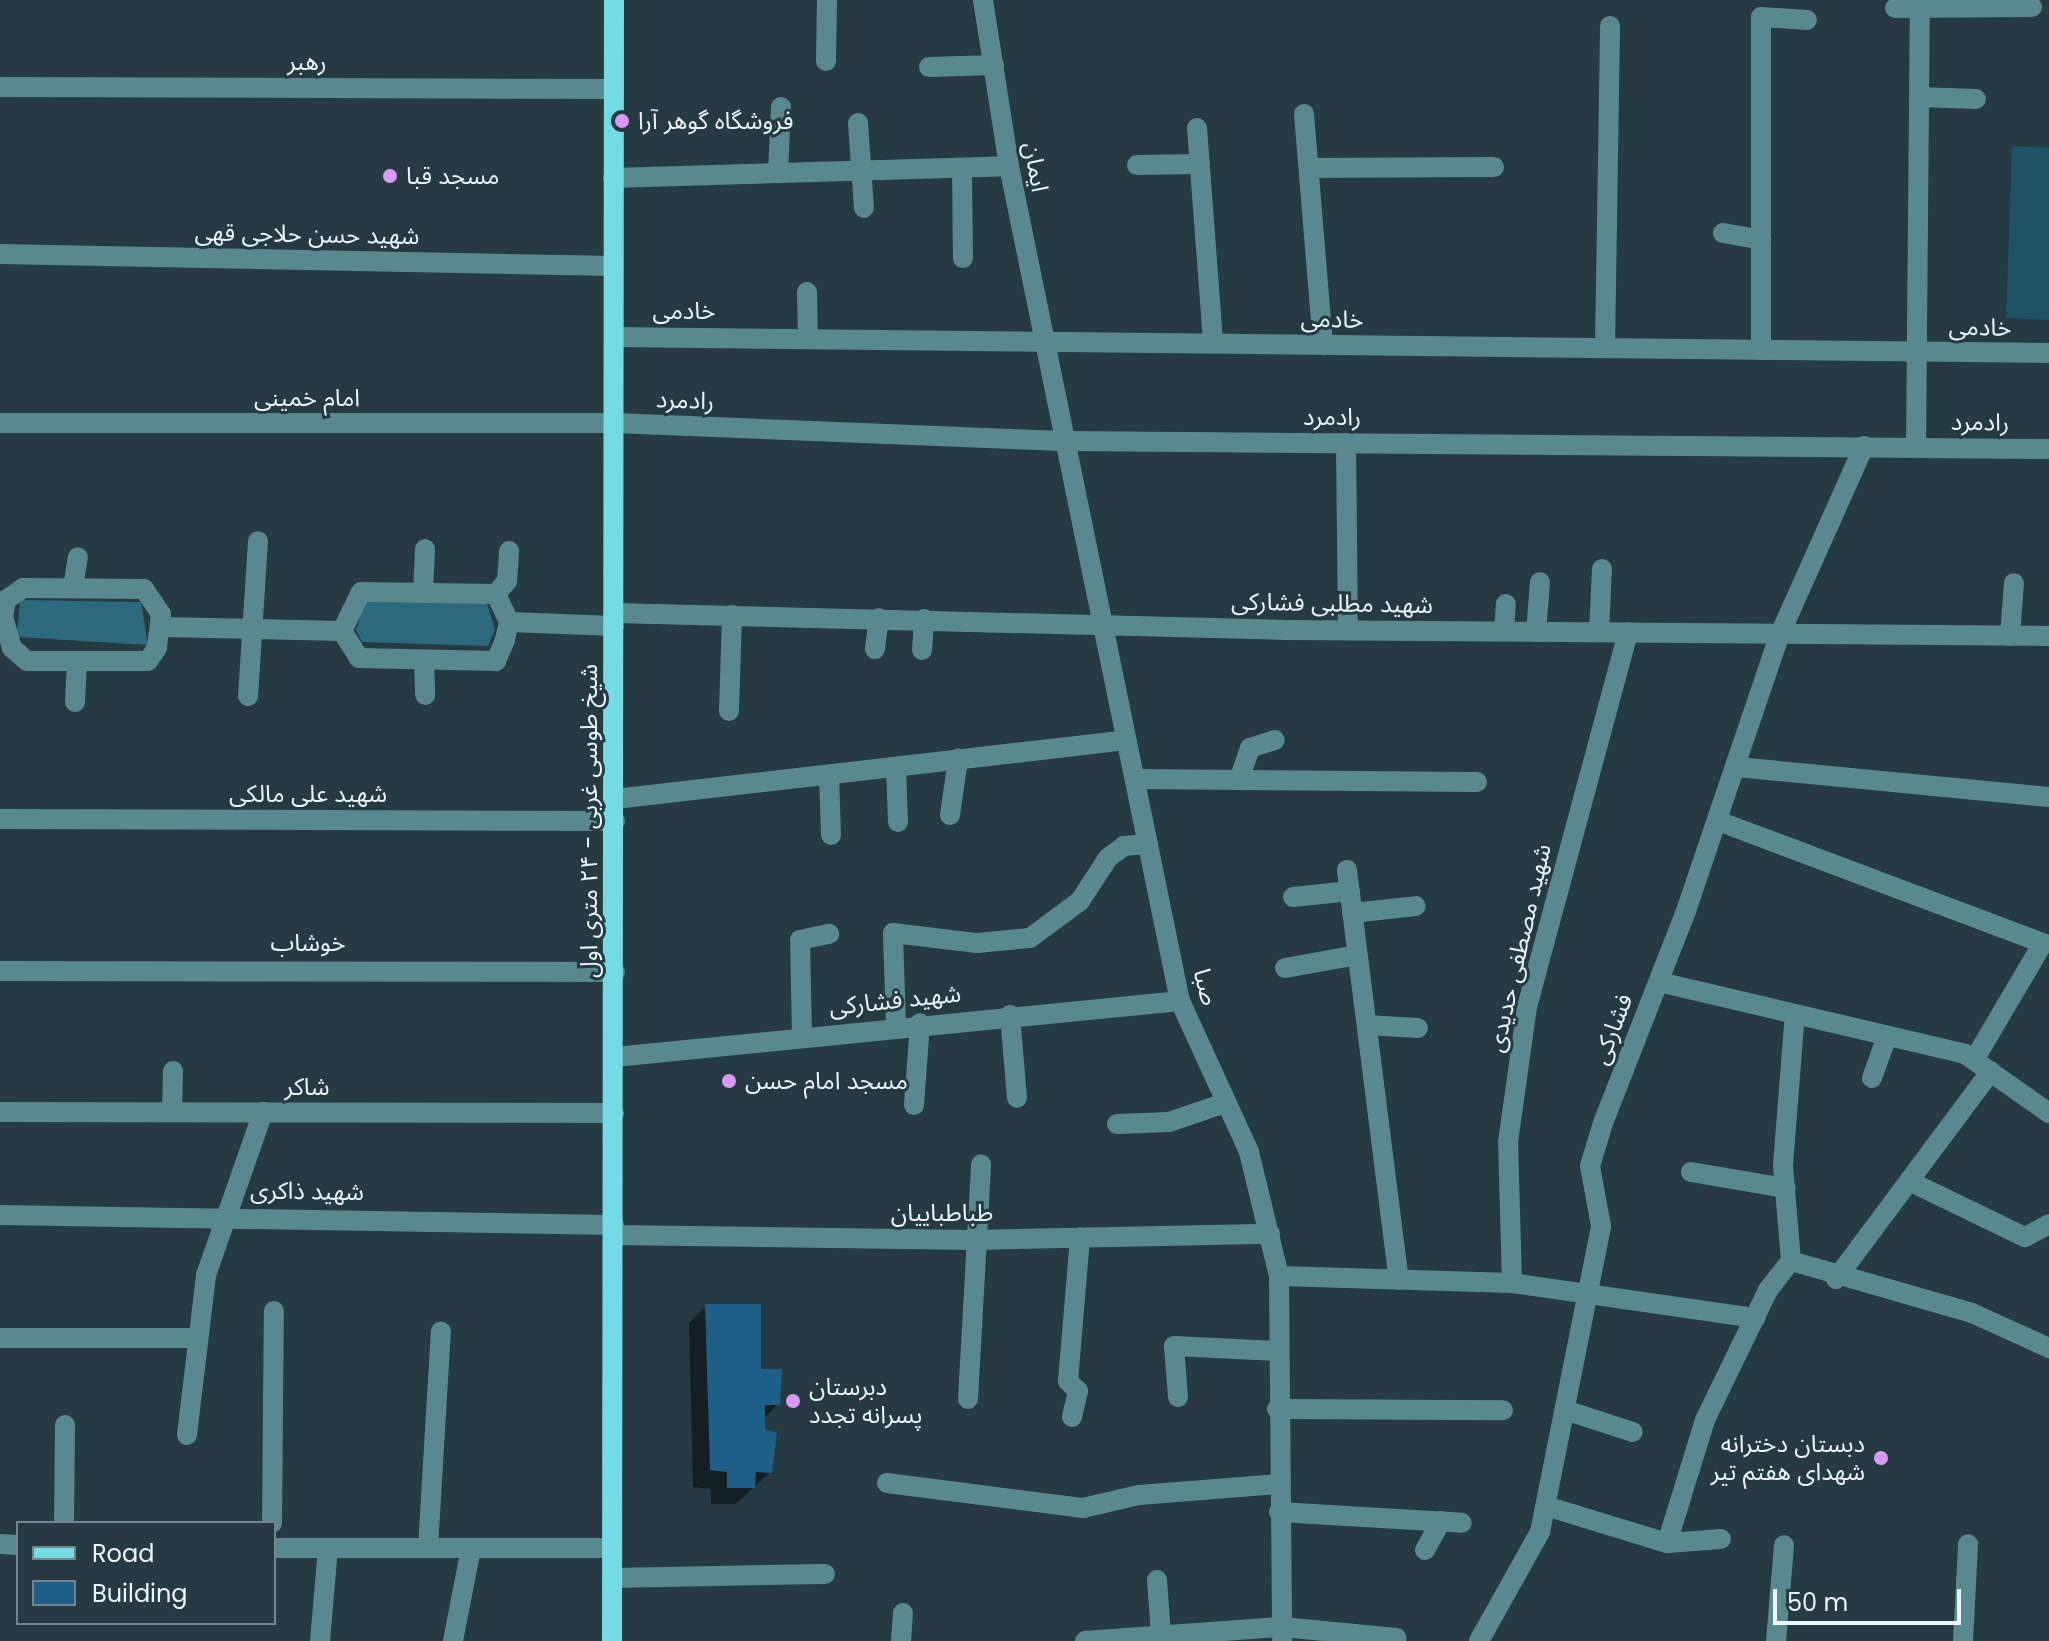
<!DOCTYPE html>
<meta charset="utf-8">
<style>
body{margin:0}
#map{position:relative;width:2049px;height:1641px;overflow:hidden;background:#253a41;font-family:Poppins,"Noto Sans Arabic",sans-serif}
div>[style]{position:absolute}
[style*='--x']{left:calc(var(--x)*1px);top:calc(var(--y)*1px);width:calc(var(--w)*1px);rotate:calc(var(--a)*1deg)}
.green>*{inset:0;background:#1f5264}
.forest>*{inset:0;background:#2c697d}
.shadow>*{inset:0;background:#0007}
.building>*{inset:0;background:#1e5f88}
.minor>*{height:20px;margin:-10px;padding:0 10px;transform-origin:10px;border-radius:10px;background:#59898e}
.major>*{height:20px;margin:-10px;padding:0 10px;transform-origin:10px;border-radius:10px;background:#72dbe6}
.dots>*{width:22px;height:22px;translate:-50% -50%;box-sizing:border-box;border:4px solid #253a41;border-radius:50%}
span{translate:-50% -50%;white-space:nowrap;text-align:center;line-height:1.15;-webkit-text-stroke:6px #253a41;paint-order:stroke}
.street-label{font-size:24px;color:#eaf6fb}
.poi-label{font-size:24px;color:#eaf6fb}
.left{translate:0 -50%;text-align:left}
.right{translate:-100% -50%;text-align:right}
.legend{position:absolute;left:16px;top:1521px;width:260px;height:104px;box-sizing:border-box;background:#253a41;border:2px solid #74858b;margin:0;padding:10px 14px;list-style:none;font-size:24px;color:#eaf6fb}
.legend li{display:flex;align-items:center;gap:16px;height:40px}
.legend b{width:40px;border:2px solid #74858b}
.scale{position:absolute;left:1773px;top:1589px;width:188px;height:36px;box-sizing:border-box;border:4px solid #eaf6fb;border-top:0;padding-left:10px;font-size:24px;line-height:28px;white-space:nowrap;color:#eaf6fb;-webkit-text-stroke:6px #253a41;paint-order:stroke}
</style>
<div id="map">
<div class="green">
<i style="clip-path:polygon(2012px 146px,2049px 147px,2049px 320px,2006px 318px)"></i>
</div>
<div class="forest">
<i style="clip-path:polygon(20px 600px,141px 602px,148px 645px,17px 637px)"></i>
<i style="clip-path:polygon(365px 602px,487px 603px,495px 630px,488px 646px,362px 642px,356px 630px)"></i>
</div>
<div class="shadow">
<i style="clip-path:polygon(706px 1306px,778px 1404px,763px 1419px,770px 1472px,736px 1504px,711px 1504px,711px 1489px,693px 1487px,689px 1323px)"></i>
</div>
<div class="building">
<i style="clip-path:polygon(705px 1304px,761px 1304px,761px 1369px,782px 1369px,780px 1405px,765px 1405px,765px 1430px,777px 1432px,772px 1473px,756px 1472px,755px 1488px,727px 1488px,727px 1472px,710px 1470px)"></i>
</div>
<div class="minor">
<i style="--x:983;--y:0;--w:168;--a:81.1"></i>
<i style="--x:1009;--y:166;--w:852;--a:78.43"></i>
<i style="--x:1180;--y:1001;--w:166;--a:65.4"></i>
<i style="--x:1249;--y:1152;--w:128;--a:76.4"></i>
<i style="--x:1279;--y:1276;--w:365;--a:89.5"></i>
<i style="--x:1895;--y:8;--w:137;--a:-0.4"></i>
<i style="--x:826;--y:61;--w:61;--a:-89.1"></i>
<i style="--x:929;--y:67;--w:65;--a:-1.8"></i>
<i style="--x:0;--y:87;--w:614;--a:0.19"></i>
<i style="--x:1919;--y:97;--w:57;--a:2"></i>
<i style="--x:1304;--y:114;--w:232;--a:85.3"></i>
<i style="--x:858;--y:123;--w:85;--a:86"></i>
<i style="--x:1197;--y:128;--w:216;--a:85.7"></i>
<i style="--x:1137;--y:165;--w:63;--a:-0.9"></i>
<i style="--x:962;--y:168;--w:90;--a:89.4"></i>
<i style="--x:1309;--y:168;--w:185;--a:-0.3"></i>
<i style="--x:778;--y:173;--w:66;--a:-87.4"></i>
<i style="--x:613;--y:178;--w:396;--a:-1.7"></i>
<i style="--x:1723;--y:233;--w:39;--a:10"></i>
<i style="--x:0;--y:254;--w:613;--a:1.12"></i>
<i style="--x:807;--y:292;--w:46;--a:88.8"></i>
<i style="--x:614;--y:337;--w:1435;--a:0.64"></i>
<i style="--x:1605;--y:348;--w:322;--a:-89.1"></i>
<i style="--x:1761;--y:350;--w:333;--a:-90"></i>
<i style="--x:1761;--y:17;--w:46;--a:3.7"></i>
<i style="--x:0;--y:423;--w:614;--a:0"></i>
<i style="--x:614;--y:423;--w:451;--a:2.3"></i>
<i style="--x:1065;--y:441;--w:984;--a:0.47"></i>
<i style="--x:1346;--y:443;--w:187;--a:89.4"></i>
<i style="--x:1916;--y:447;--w:438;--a:-89.5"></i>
<i style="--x:23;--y:588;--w:121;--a:0.5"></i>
<i style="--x:144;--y:589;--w:30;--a:56"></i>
<i style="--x:161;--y:614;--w:34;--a:97"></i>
<i style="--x:157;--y:648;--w:16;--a:125"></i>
<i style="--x:148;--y:661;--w:121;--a:180"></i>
<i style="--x:27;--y:661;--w:20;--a:-139"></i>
<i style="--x:12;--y:648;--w:32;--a:-106"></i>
<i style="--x:3;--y:617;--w:17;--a:-80"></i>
<i style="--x:6;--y:600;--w:21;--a:-35"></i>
<i style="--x:73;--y:588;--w:31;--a:-81"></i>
<i style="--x:361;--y:592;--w:135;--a:0.8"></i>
<i style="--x:496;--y:594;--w:31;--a:65"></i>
<i style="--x:509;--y:622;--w:18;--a:103"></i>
<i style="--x:505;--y:640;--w:23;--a:113"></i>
<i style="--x:496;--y:661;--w:137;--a:-178.7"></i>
<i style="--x:359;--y:658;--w:32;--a:-122"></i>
<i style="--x:342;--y:631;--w:43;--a:-64"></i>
<i style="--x:423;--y:593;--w:44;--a:-87.4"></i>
<i style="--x:496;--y:594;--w:17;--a:-50"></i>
<i style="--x:507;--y:581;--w:30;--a:-86"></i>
<i style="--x:614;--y:613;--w:675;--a:1.44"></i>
<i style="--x:1289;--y:630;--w:760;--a:0.45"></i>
<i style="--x:509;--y:622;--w:105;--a:2.2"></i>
<i style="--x:163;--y:627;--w:179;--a:1.3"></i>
<i style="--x:1504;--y:631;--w:27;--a:-86"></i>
<i style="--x:1536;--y:632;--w:50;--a:-85.4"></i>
<i style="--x:1599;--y:632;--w:63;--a:-87.3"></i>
<i style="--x:2010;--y:636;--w:53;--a:-85.7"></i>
<i style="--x:875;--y:649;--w:31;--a:-83"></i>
<i style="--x:922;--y:650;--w:31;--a:-86"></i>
<i style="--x:424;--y:660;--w:35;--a:88"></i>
<i style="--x:248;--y:696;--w:155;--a:-86.3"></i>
<i style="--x:75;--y:702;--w:41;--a:-87.2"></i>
<i style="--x:729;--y:711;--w:96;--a:-88.2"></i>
<i style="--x:896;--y:767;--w:55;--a:87.9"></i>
<i style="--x:1737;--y:767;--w:313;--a:5.5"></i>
<i style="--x:829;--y:775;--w:60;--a:88.1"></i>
<i style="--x:1135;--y:779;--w:342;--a:0.5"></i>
<i style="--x:1239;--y:780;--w:34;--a:-71"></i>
<i style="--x:1250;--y:748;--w:26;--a:-18"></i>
<i style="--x:615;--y:799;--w:515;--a:-6.57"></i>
<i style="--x:950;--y:815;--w:57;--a:-81.9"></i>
<i style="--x:0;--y:819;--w:615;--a:0.19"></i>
<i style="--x:1718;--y:821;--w:347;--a:20.6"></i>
<i style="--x:2043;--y:943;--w:136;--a:120.5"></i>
<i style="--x:1347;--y:870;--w:413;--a:82.8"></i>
<i style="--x:1293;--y:897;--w:57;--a:-6"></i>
<i style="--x:1352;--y:913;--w:64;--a:-6.2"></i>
<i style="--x:1285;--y:968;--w:73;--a:-10.2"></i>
<i style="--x:0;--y:971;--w:615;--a:0.09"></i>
<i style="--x:1659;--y:982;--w:314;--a:13.2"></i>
<i style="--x:1965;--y:1054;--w:103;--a:35.1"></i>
<i style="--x:1010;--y:1015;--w:83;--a:85.2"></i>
<i style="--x:896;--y:1025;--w:92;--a:-91.9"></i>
<i style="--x:893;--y:933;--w:85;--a:6.8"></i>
<i style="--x:977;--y:943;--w:53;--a:-5.4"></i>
<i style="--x:1030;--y:938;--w:62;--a:-36.5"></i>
<i style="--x:1080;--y:901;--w:51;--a:-56.9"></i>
<i style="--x:1108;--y:858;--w:20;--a:-37"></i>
<i style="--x:1124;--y:846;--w:24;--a:-5"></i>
<i style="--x:1367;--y:1025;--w:51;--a:3.4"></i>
<i style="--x:802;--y:1035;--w:95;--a:-91.2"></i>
<i style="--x:800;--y:940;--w:30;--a:-12"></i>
<i style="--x:615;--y:1057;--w:568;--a:-5.66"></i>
<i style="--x:1872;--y:1078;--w:45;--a:-70.3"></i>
<i style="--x:914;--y:1105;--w:82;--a:-85.8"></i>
<i style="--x:0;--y:1112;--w:614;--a:0.09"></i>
<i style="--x:172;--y:1112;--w:41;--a:-88.6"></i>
<i style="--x:1117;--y:1124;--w:52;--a:-2.2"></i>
<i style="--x:1169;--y:1122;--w:59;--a:-18.7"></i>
<i style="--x:1691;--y:1172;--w:96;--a:9.6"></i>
<i style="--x:1909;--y:1181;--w:129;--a:25.8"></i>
<i style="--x:2025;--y:1237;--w:27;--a:-28"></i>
<i style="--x:0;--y:1215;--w:614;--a:0.93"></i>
<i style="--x:614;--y:1235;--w:360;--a:0.8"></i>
<i style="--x:974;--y:1240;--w:296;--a:-1.2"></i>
<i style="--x:1791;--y:1261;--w:188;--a:16"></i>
<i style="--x:1972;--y:1313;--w:85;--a:24.4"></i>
<i style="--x:1279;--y:1276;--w:233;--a:1.7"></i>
<i style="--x:1512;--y:1283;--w:246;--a:8.2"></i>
<i style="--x:1836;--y:1279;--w:259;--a:-53.3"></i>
<i style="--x:1512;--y:1283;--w:141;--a:-91.6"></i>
<i style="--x:1508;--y:1142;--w:136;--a:-82"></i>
<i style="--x:1527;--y:1007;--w:388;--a:-74.9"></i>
<i style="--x:0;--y:1338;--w:194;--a:0"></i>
<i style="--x:1178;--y:1397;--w:51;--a:-94.5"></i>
<i style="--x:1174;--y:1346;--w:104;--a:2.8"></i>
<i style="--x:968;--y:1399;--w:235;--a:-86.8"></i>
<i style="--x:1277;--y:1409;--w:226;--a:0.3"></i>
<i style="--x:1568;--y:1411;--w:68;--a:17.9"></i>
<i style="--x:1072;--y:1417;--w:27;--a:-77"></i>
<i style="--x:1078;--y:1391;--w:14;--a:-135"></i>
<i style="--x:1068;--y:1381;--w:144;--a:-85.2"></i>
<i style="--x:187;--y:1435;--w:161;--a:-83.2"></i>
<i style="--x:206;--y:1275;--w:173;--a:-70.7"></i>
<i style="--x:887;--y:1483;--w:198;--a:7.3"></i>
<i style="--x:1083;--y:1508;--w:57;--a:-13.1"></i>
<i style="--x:1139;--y:1495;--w:139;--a:-4.5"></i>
<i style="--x:1546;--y:1506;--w:127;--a:17"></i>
<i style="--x:1667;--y:1543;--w:54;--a:-4.2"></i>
<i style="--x:1279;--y:1512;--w:183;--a:3.4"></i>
<i style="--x:64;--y:1523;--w:98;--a:-89.4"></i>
<i style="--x:272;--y:1523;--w:212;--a:-89.5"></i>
<i style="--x:1667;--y:1543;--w:129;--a:-72.8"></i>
<i style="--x:1705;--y:1420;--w:144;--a:-64.1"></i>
<i style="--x:1768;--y:1290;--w:37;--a:-52"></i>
<i style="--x:1791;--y:1261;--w:96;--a:-94.8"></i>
<i style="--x:1783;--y:1165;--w:151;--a:-85.5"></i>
<i style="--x:0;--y:1544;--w:18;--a:3"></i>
<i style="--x:274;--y:1548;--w:338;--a:0"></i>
<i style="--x:428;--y:1548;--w:217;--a:-86.6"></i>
<i style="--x:1425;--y:1550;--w:33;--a:-61"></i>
<i style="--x:612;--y:1578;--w:213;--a:-1.1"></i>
<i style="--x:1157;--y:1580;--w:55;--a:85.8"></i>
<i style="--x:320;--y:1641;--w:93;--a:-85.1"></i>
<i style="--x:453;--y:1641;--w:95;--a:-79"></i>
<i style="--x:901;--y:1641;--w:28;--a:-86"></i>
<i style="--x:1085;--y:1641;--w:197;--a:-4.1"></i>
<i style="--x:1282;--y:1627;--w:115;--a:5.5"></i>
<i style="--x:1479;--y:1641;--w:125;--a:-60.8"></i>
<i style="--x:1540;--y:1532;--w:312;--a:-78.7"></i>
<i style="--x:1601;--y:1226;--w:61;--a:-100.4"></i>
<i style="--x:1590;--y:1166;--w:45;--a:-73.2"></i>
<i style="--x:1603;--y:1123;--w:228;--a:-68.6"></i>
<i style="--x:1686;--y:911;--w:293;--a:-71.3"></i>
<i style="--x:1780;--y:634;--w:206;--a:-65.9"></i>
<i style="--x:1776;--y:1641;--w:96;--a:-85.2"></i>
<i style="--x:1963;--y:1641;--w:97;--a:-87"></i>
</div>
<div class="major">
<i style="--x:612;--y:1641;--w:1641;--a:-89.93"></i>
</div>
<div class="dots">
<i style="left:622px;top:121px;background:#d89af8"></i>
<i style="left:390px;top:176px;background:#d89af8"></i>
<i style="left:729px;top:1081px;background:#d89af8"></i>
<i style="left:793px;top:1401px;background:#d89af8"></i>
<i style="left:1881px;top:1458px;background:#d89af8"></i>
</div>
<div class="street-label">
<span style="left:307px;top:62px">رهبر</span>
<span style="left:1036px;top:167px;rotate:80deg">ایمان</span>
<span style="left:307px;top:234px;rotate:1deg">شهید حسن حلاجی قهی</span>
<span style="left:684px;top:311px">خادمی</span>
<span style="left:1332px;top:319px;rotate:1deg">خادمی</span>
<span style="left:1980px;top:327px;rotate:1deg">خادمی</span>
<span style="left:307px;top:398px">امام خمینی</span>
<span style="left:685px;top:400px;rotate:2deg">رادمرد</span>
<span style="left:1332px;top:417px">رادمرد</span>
<span style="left:1980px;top:422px;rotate:1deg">رادمرد</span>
<span style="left:1332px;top:603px;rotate:1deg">شهید مطلبی فشارکی</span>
<span style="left:308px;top:794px">شهید علی مالکی</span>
<span style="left:589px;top:821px;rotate:-90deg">شیخ طوسی غربی - ۲۴ متری اول</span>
<span style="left:308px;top:943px">خوشاب</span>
<span style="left:1519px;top:948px;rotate:-77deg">شهید مصطفی حدیدی</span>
<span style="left:1206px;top:987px;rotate:75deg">صبا</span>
<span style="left:895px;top:1000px;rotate:-6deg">شهید فشارکی</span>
<span style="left:1612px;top:1029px;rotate:-69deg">فشارکی</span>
<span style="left:307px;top:1087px">شاکر</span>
<span style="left:307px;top:1191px;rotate:1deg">شهید ذاکری</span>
<span style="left:942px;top:1213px">طباطباییان</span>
</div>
<div class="poi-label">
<span class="left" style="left:638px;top:121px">فروشگاه گوهر آرا</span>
<span class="left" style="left:406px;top:176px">مسجد قبا</span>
<span class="left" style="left:745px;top:1081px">مسجد امام حسن</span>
<span class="left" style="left:809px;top:1401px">دبرستان<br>پسرانه تجدد</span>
<span class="right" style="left:1865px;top:1458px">دبستان دخترانه<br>شهدای هفتم تیر</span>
</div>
<ul class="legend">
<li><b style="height:10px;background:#72dbe6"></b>Road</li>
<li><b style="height:22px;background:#1e5f88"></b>Building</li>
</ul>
<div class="scale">50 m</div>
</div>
